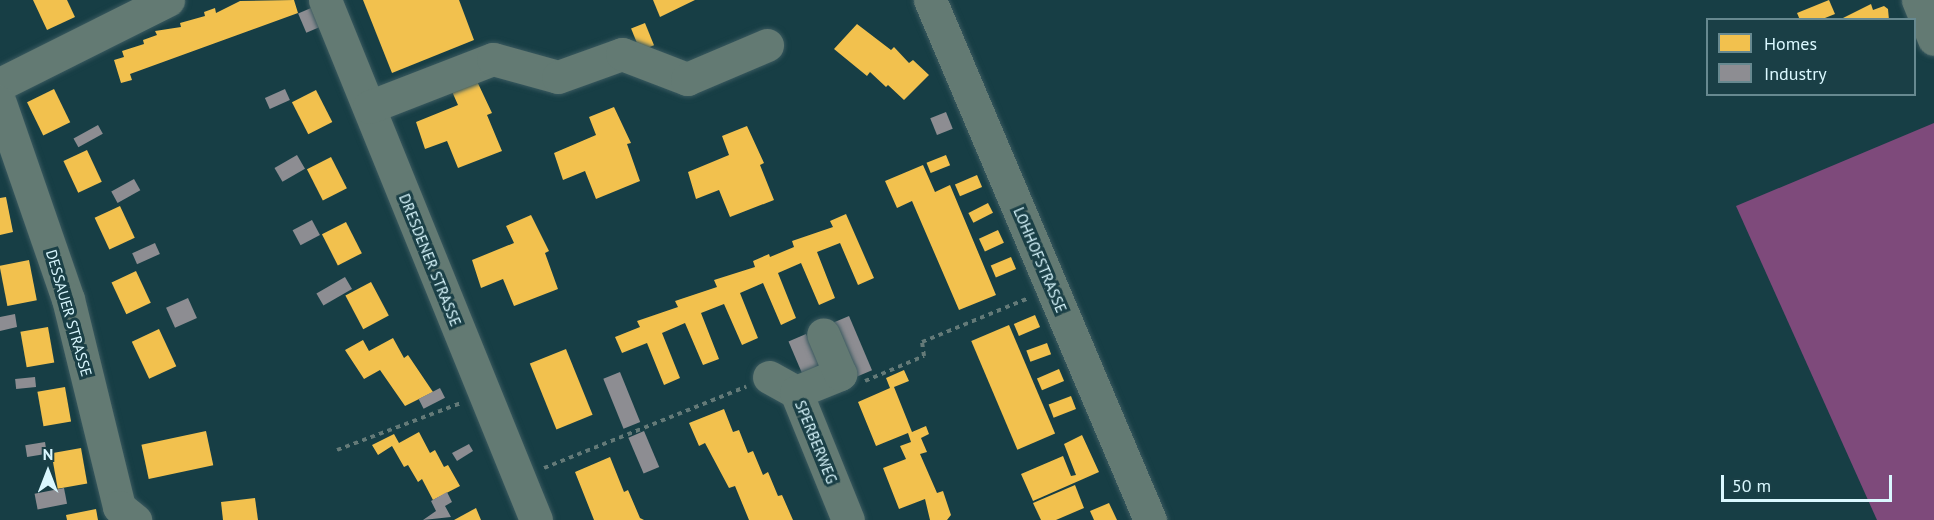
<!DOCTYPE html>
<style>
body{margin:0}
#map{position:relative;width:1934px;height:520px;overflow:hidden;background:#173e45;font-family:"PT Sans",sans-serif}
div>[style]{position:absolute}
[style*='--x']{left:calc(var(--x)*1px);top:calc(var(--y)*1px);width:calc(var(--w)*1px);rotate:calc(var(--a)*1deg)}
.green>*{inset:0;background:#7e4a7b}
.homes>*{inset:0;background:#f2c14e;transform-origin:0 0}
.industry>*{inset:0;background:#8d8d92;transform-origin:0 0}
.path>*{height:4px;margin-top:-2px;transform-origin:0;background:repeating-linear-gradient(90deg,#647a78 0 4.5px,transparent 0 9px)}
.roads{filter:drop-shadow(0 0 2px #3a595f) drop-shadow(0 0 2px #3a595f)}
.minor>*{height:33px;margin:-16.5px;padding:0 16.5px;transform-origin:16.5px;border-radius:16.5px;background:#637a73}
span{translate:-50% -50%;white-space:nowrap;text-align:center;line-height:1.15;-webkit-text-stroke:6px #1a3f46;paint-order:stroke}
.street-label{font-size:15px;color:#daf8ff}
.legend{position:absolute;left:1706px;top:18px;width:210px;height:78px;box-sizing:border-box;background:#1a3f46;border:2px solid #678990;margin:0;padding:8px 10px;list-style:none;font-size:18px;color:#daf8ff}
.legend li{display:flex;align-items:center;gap:12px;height:30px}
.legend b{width:30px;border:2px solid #678990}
.north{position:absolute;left:18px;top:442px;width:60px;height:60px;-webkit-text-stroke:4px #1a3f46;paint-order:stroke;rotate:0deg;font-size:16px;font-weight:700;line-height:24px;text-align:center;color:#daf8ff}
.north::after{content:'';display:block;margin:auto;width:21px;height:27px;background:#daf8ff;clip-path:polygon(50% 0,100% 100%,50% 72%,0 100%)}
.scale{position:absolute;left:1721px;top:475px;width:171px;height:27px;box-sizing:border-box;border:3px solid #daf8ff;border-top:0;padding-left:8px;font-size:18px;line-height:21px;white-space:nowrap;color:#daf8ff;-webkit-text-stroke:4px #1a3f46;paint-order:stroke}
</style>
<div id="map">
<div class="green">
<i style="clip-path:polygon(1934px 123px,1934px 520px,1877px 520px,1736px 206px)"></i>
</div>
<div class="homes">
<i style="clip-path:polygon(33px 0,67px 0,75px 17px,47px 30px)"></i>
<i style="clip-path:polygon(294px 0,298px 13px,130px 74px,132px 80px,121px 83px,114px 60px,124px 57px,122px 51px,144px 44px,143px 40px,157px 35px,155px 31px,181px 27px,180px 23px,205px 16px,204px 12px,215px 8px,216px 13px,240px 1px)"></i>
<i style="clip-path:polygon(363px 0,459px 0,474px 40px,392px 73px)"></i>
<i style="clip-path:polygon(653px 0,695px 0,660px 17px)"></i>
<i style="clip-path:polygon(1829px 0,1835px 14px,1820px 20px,1800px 20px,1797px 13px)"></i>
<i style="clip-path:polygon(1871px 4px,1873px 10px,1884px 6px,1888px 9px,1889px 20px,1839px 20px)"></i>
<i style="left:645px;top:23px;width:24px;height:15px;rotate:68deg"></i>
<i style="clip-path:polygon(857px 24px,891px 50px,894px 47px,909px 63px,913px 60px,929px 75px,904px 100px,888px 85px,886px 87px,870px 72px,867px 76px,834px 49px)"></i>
<i style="clip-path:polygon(475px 77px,492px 113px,487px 115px,502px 151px,458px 168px,447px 141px,425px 149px,416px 122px,458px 105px,450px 87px)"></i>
<i style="left:54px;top:89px;width:37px;height:30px;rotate:64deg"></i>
<i style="left:316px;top:90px;width:36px;height:27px;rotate:63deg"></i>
<i style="clip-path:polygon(614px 107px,631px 143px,627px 144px,640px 181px,596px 199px,585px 171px,563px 180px,554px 153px,596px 135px,589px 117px)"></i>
<i style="clip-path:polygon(747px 126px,764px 163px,760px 165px,774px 200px,730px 217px,719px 190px,696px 199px,688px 172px,729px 155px,722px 136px)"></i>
<i style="left:87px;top:150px;width:35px;height:26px;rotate:65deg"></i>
<i style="left:946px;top:155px;width:11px;height:21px;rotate:68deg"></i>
<i style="left:331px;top:157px;width:35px;height:27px;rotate:63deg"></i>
<i style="clip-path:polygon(923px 165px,935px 192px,950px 185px,996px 295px,959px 310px,912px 201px,897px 208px,885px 181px)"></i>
<i style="left:977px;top:175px;width:13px;height:24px;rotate:67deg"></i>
<i style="clip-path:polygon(6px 197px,13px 232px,0 235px,0 198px)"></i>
<i style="left:988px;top:203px;width:11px;height:22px;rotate:63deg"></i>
<i style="left:120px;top:206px;width:35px;height:28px;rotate:65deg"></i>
<i style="clip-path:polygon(846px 214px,874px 278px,858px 285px,840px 243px,817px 252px,835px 298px,819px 305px,801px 263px,778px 273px,796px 318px,781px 325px,763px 283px,740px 293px,758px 338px,742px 345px,724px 304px,701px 313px,719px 359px,703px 365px,685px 323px,662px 333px,680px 378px,664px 385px,647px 343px,622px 353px,615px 337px,640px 327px,637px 321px,678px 307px,675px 301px,717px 287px,714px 280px,755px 267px,753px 261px,769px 254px,770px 257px,794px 247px,792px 241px,833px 227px,830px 221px)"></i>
<i style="clip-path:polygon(531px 215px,549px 251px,545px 253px,558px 289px,514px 306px,503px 279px,481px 288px,472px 260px,514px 243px,506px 226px)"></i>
<i style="left:346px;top:222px;width:35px;height:27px;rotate:63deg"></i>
<i style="left:998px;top:230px;width:14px;height:21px;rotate:65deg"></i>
<i style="left:1011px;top:257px;width:13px;height:22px;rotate:67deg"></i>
<i style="left:29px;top:260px;width:41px;height:30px;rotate:79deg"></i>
<i style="left:136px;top:271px;width:35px;height:27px;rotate:65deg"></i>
<i style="left:371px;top:282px;width:38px;height:29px;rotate:62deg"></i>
<i style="left:1035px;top:315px;width:13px;height:23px;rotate:67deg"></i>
<i style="left:1009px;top:325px;width:118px;height:41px;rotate:67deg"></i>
<i style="left:48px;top:327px;width:36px;height:28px;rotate:80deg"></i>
<i style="left:159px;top:329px;width:41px;height:30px;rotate:65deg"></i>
<i style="clip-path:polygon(393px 338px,404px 358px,408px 355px,433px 392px,405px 406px,380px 370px,364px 379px,345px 350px,363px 340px,369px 351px)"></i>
<i style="left:1047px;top:343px;width:12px;height:22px;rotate:70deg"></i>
<i style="left:566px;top:349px;width:71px;height:39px;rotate:68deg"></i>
<i style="left:1059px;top:369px;width:13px;height:24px;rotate:67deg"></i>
<i style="clip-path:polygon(904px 370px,909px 381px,894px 387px,912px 432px,926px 426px,929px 434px,921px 438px,927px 452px,920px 454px,937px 493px,943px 491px,951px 515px,947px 520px,930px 520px,925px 499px,899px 509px,883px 468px,906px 459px,900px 446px,911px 442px,908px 433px,876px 446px,858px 402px,890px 388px,886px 378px)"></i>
<i style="left:65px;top:387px;width:35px;height:28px;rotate:80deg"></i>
<i style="left:1071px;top:396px;width:14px;height:24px;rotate:69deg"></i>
<i style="clip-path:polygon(724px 409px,733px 432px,739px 430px,748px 453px,753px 451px,763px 475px,768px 472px,778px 496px,782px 495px,793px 520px,749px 520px,735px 486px,729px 488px,705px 443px,699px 446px,689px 423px)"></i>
<i style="left:206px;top:431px;width:35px;height:66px;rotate:78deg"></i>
<i style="clip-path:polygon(419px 432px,430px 453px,435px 450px,444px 467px,448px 465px,460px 486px,433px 500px,422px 479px,418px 482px,408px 465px,404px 467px,392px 446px,378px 455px,372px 445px,394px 434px,399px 443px)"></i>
<i style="clip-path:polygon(1082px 435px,1099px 472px,1033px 501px,1021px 474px,1063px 456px,1071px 476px,1076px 475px,1064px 444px)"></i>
<i style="left:81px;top:448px;width:36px;height:30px;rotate:80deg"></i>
<i style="clip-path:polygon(610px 457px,624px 492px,628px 490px,640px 518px,644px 520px,594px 520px,575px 472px)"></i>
<i style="clip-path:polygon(1075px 485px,1084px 508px,1056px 520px,1041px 520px,1033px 503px)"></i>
<i style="clip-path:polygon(255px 498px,258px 520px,223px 520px,221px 502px)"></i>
<i style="clip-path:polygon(1109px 503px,1117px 520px,1094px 520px,1090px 511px)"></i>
<i style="clip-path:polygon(476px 508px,481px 520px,454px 520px)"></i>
<i style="clip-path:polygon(96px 509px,98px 520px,67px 520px,66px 515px)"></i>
</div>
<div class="industry">
<i style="left:311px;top:8px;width:21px;height:14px;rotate:67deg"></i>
<i style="left:285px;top:89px;width:12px;height:22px;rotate:66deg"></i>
<i style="left:946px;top:112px;width:18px;height:17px;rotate:68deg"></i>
<i style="left:98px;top:125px;width:10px;height:28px;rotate:61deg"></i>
<i style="left:297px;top:155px;width:16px;height:26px;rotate:60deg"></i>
<i style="left:134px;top:179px;width:13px;height:26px;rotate:61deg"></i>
<i style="left:312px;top:220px;width:17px;height:22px;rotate:62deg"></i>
<i style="left:155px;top:243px;width:12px;height:25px;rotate:66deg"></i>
<i style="left:345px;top:277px;width:14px;height:33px;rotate:60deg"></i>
<i style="left:188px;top:298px;width:22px;height:24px;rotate:66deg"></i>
<i style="clip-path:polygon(15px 314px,17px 327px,0 331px,0 317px)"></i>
<i style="left:849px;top:316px;width:59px;height:20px;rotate:67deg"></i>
<i style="left:806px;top:334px;width:39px;height:19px;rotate:67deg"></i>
<i style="left:620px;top:372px;width:54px;height:18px;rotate:68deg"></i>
<i style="left:35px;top:377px;width:10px;height:20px;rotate:84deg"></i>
<i style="left:440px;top:388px;width:11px;height:24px;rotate:63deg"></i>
<i style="left:644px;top:431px;width:39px;height:17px;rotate:67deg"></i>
<i style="left:45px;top:442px;width:12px;height:20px;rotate:81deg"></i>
<i style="clip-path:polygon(469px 444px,473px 451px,457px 461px,452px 453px)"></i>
<i style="left:64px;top:488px;width:16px;height:30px;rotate:79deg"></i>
<i style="clip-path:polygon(447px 492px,452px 502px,445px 506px,451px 517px,423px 520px,436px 511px,431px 501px)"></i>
</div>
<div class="path">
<i style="--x:865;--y:381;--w:64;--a:-23"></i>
<i style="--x:924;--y:356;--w:14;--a:-98"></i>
<i style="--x:922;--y:342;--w:116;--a:-22.4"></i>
<i style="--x:337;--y:450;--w:133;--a:-20.8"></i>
<i style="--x:544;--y:468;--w:218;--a:-21.9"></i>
</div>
<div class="roads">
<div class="minor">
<i style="--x:325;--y:0;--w:561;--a:67.91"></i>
<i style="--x:930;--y:0;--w:565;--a:67.07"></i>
<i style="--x:1918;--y:0;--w:42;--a:67.7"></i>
<i style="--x:0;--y:84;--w:188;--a:-26.6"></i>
<i style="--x:0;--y:103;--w:207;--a:70.9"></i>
<i style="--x:68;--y:299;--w:214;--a:76.2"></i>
<i style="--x:119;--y:507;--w:21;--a:39"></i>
<i style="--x:369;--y:107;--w:133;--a:-21.2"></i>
<i style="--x:493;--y:59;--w:67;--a:15.5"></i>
<i style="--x:558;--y:77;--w:68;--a:-19.8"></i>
<i style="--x:622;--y:54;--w:70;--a:21"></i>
<i style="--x:687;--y:79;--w:87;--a:-23"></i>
<i style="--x:769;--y:377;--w:31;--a:29"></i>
<i style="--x:796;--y:392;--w:138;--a:67.9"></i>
<i style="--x:796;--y:392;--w:48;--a:-22.2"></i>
<i style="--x:840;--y:374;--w:43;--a:-113"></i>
</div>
</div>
<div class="street-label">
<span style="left:430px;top:260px;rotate:68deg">DRESDENER STRASSE</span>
<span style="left:1040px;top:260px;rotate:67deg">LOHHOFSTRASSE</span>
<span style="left:69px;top:313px;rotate:74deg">DESSAUER STRASSE</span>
<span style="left:816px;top:442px;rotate:68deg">SPERBERWEG</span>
</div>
<ul class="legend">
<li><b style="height:16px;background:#f2c14e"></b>Homes</li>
<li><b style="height:16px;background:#8d8d92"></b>Industry</li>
</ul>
<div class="north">N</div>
<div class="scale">50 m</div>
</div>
